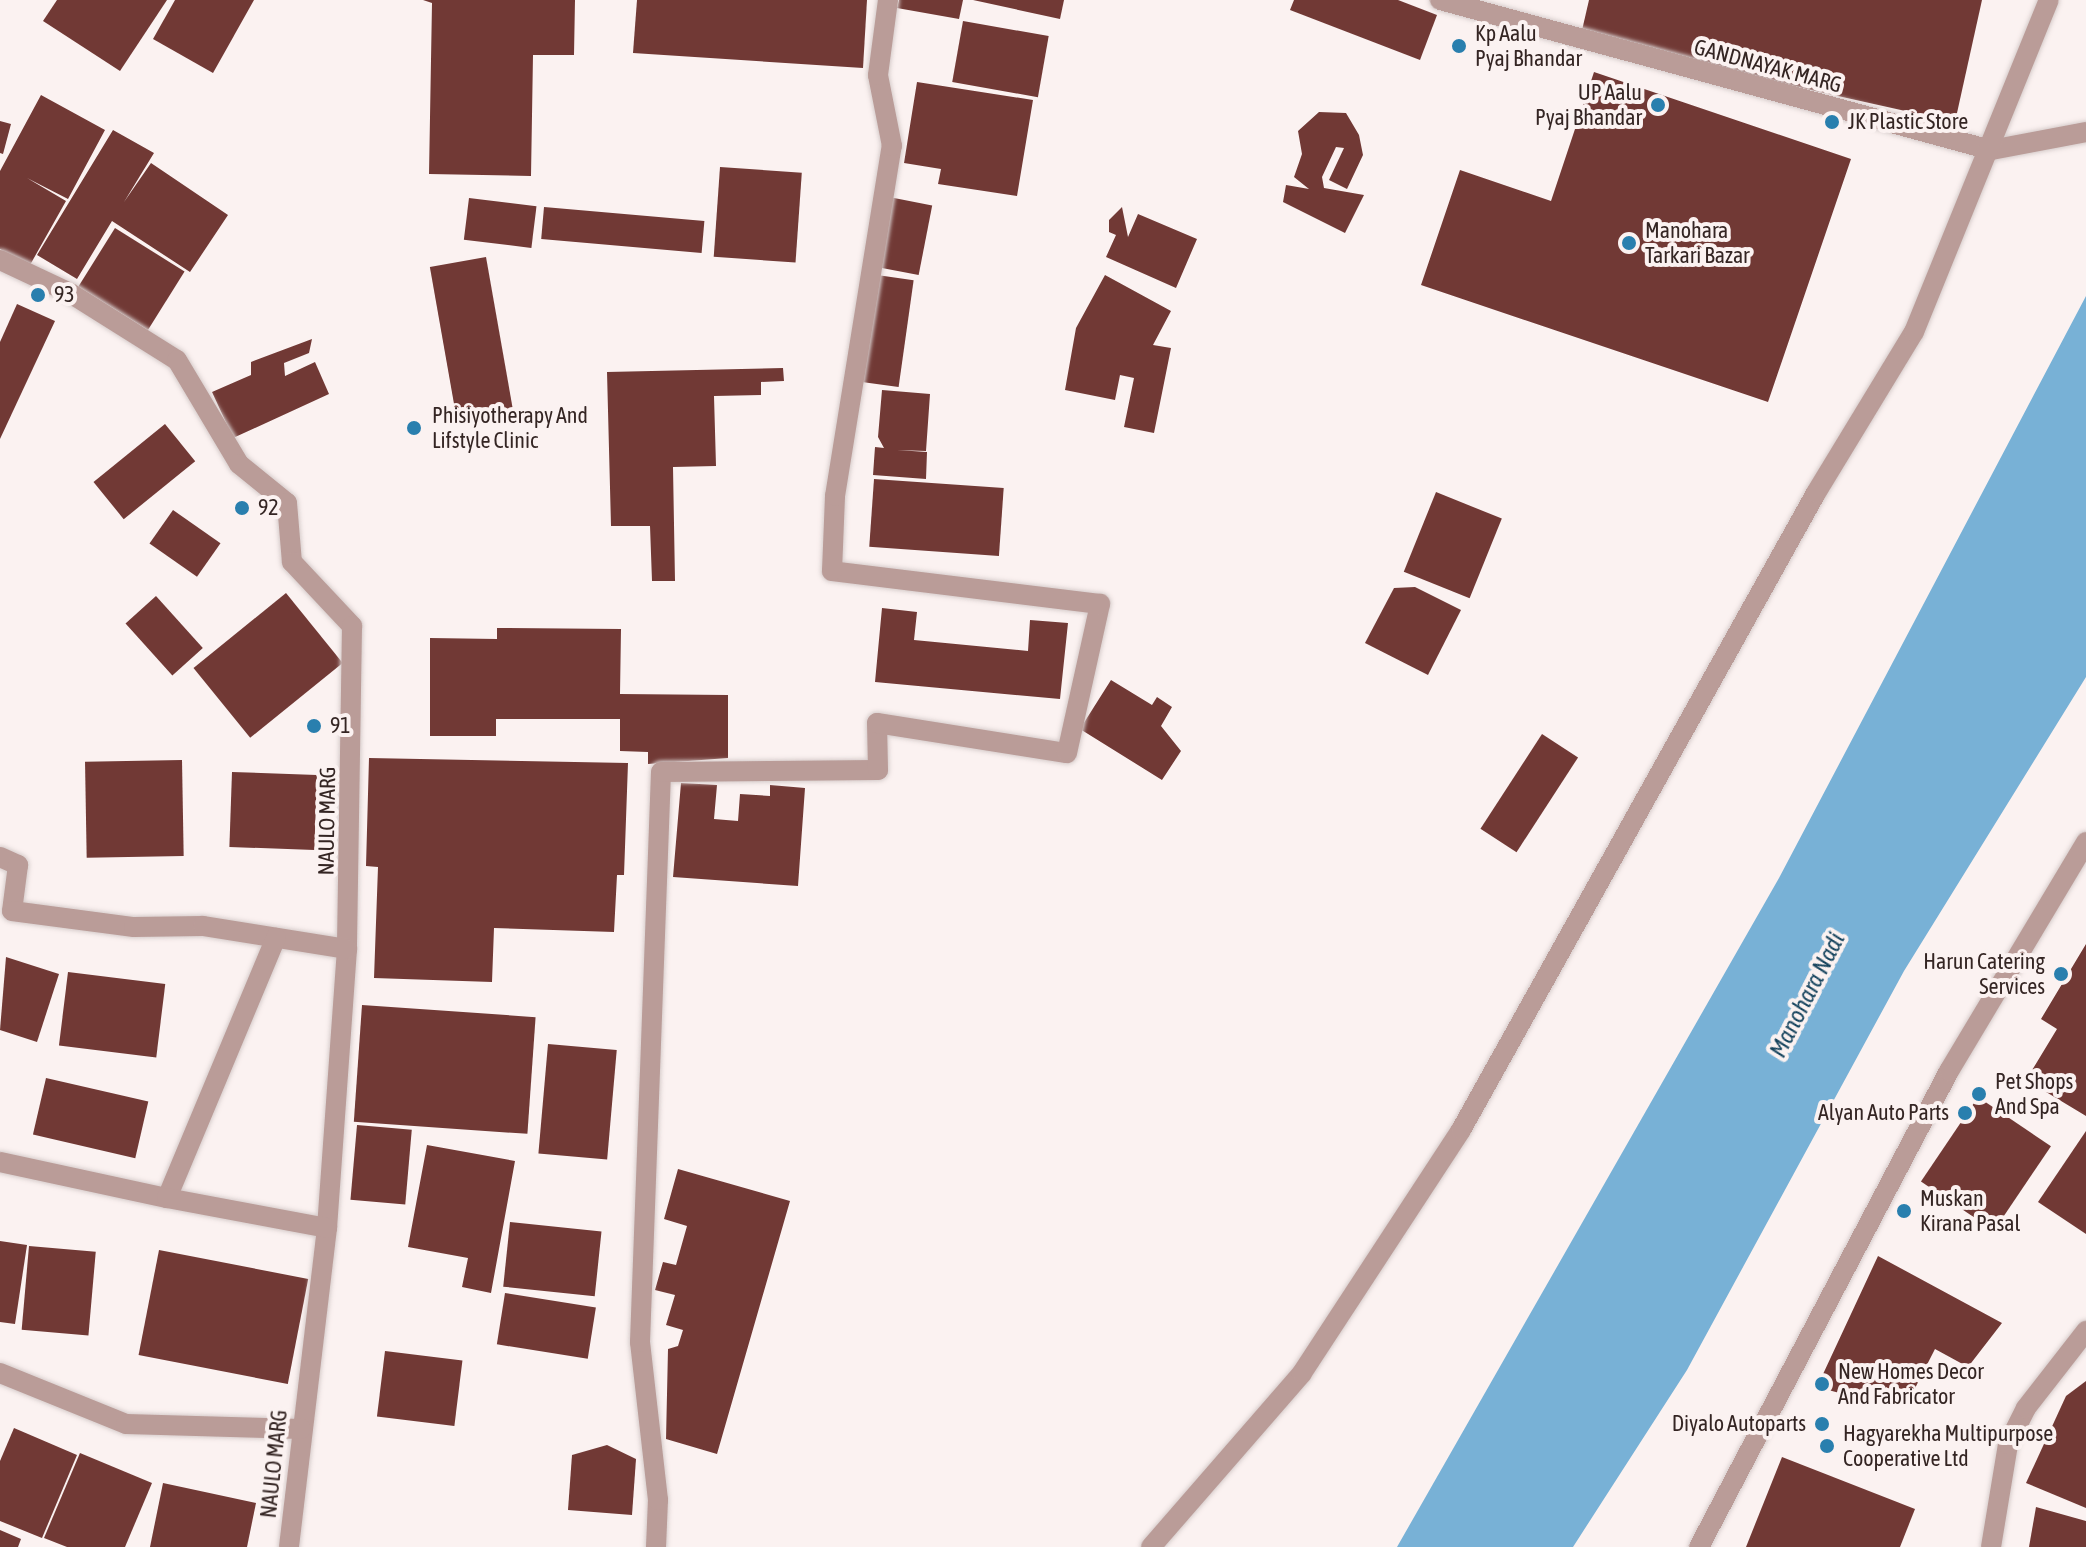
<!DOCTYPE html>
<style>
body{margin:0}
#map{position:relative;width:2086px;height:1547px;overflow:hidden;background:#fbf2f1;font-family:"Asap Condensed",sans-serif}
div>[style]{position:absolute}
[style*='--x']{left:calc(var(--x)*1px);top:calc(var(--y)*1px);width:calc(var(--w)*1px);rotate:calc(var(--a)*1deg)}
.water>*{inset:0;background:#78b1d6}
.building>*{inset:0;background:#713935;transform-origin:0 0}
.roads{filter:drop-shadow(0 0 2px #d7cdcc) drop-shadow(0 0 2px #d7cdcc)}
.minor>*{height:20px;margin:-10px;padding:0 10px;transform-origin:10px;border-radius:10px;background:#ba9c98}
.dots>*{width:22px;height:22px;translate:-50% -50%;box-sizing:border-box;border:4px solid #fbf2f1;border-radius:50%}
span{translate:-50% -50%;white-space:nowrap;text-align:center;line-height:1.15;-webkit-text-stroke:8px #fbf2f1;paint-order:stroke}
.poi-label{font-size:22px;color:#342523}
.left{translate:0 -50%;text-align:left}
.right{translate:-100% -50%;text-align:right}
.street-label{font-size:22px;color:#342523}
.water-label{font-size:24px;color:#16445e;font-style:italic}
</style>
<div id="map">
<div class="water">
<i style="clip-path:polygon(2086px 296px,2086px 677px,1904px 971px,1687px 1370px,1573px 1547px,1397px 1547px,1779px 878px)"></i>
</div>
<div class="building">
<i style="clip-path:polygon(57px 0,167px 0,120px 71px,43px 21px)"></i>
<i style="clip-path:polygon(175px 0,254px 0,213px 73px,153px 39px)"></i>
<i style="clip-path:polygon(423px 0,575px 0,574px 55px,533px 55px,531px 176px,429px 174px,432px 3px)"></i>
<i style="clip-path:polygon(637px 0,867px 0,863px 68px,633px 53px)"></i>
<i style="clip-path:polygon(899px 0,963px 0,959px 19px,897px 8px)"></i>
<i style="clip-path:polygon(973px 0,1064px 0,1060px 19px)"></i>
<i style="clip-path:polygon(1294px 0,1398px 0,1437px 15px,1420px 60px,1290px 10px)"></i>
<i style="clip-path:polygon(1589px 0,1982px 0,1955px 122px,1580px 39px)"></i>
<i style="left:963px;top:21px;width:87px;height:62px;rotate:10deg"></i>
<i style="clip-path:polygon(1594px 72px,1851px 159px,1768px 402px,1421px 285px,1460px 170px,1551px 201px)"></i>
<i style="clip-path:polygon(917px 82px,1033px 100px,1017px 196px,938px 184px,941px 169px,904px 163px)"></i>
<i style="clip-path:polygon(41px 95px,105px 130px,68px 199px,27px 178px,66px 201px,30px 265px,0 249px,0 171px)"></i>
<i style="clip-path:polygon(1319px 112px,1346px 113px,1359px 135px,1363px 155px,1347px 189px,1329px 180px,1344px 148px,1336px 147px,1322px 177px,1324px 188px,1364px 195px,1345px 233px,1283px 202px,1286px 185px,1309px 189px,1294px 177px,1302px 154px,1298px 131px)"></i>
<i style="clip-path:polygon(0 121px,11px 124px,3px 154px,0 153px)"></i>
<i style="clip-path:polygon(113px 130px,154px 153px,124px 202px,151px 163px,228px 215px,190px 272px,112px 221px,77px 279px,37px 255px)"></i>
<i style="left:720px;top:167px;width:82px;height:90px;rotate:4deg"></i>
<i style="left:889px;top:197px;width:44px;height:71px;rotate:11deg"></i>
<i style="left:469px;top:198px;width:68px;height:42px;rotate:7deg"></i>
<i style="left:544px;top:207px;width:161px;height:32px;rotate:5deg"></i>
<i style="clip-path:polygon(1122px 207px,1128px 237px,1138px 214px,1197px 239px,1176px 288px,1106px 257px,1116px 235px,1109px 232px,1109px 220px)"></i>
<i style="left:115px;top:228px;width:82px;height:69px;rotate:32deg"></i>
<i style="left:486px;top:257px;width:156px;height:57px;rotate:80deg"></i>
<i style="left:877px;top:275px;width:37px;height:108px;rotate:8deg"></i>
<i style="clip-path:polygon(1105px 275px,1171px 311px,1153px 345px,1171px 348px,1154px 433px,1124px 427px,1134px 378px,1120px 375px,1115px 400px,1065px 390px,1076px 328px)"></i>
<i style="clip-path:polygon(17px 304px,55px 321px,0 439px,0 342px)"></i>
<i style="clip-path:polygon(312px 339px,309px 353px,284px 363px,285px 376px,315px 362px,329px 394px,233px 438px,212px 392px,251px 375px,251px 362px)"></i>
<i style="clip-path:polygon(783px 368px,784px 381px,761px 382px,761px 395px,714px 396px,716px 466px,673px 467px,675px 581px,652px 581px,650px 526px,611px 526px,607px 372px)"></i>
<i style="clip-path:polygon(882px 390px,930px 394px,926px 451px,897px 450px,927px 452px,926px 479px,873px 475px,875px 447px,884px 448px,878px 437px)"></i>
<i style="left:165px;top:424px;width:48px;height:92px;rotate:51deg"></i>
<i style="left:874px;top:479px;width:130px;height:68px;rotate:4deg"></i>
<i style="left:1436px;top:492px;width:71px;height:86px;rotate:22deg"></i>
<i style="left:173px;top:510px;width:58px;height:41px;rotate:35deg"></i>
<i style="clip-path:polygon(1415px 587px,1461px 610px,1428px 675px,1365px 643px,1394px 588px)"></i>
<i style="left:286px;top:593px;width:90px;height:119px;rotate:51deg"></i>
<i style="left:156px;top:596px;width:70px;height:41px;rotate:48deg"></i>
<i style="clip-path:polygon(882px 608px,917px 612px,914px 640px,1028px 651px,1030px 620px,1068px 623px,1060px 699px,875px 682px)"></i>
<i style="clip-path:polygon(497px 628px,621px 629px,620px 694px,728px 695px,728px 758px,648px 764px,648px 752px,620px 751px,620px 719px,496px 719px,496px 736px,430px 736px,430px 638px,497px 639px)"></i>
<i style="clip-path:polygon(1111px 680px,1152px 705px,1157px 697px,1172px 707px,1161px 726px,1181px 751px,1162px 780px,1080px 729px)"></i>
<i style="left:1542px;top:734px;width:43px;height:113px;rotate:33deg"></i>
<i style="clip-path:polygon(369px 758px,628px 763px,624px 875px,617px 875px,614px 932px,494px 928px,492px 982px,374px 978px,378px 867px,366px 866px)"></i>
<i style="left:182px;top:760px;width:96px;height:97px;rotate:89deg"></i>
<i style="left:232px;top:772px;width:85px;height:75px;rotate:2deg"></i>
<i style="clip-path:polygon(681px 783px,717px 785px,714px 819px,738px 821px,740px 794px,770px 796px,770px 785px,805px 788px,798px 886px,673px 877px)"></i>
<i style="clip-path:polygon(2086px 944px,2086px 1116px,2026px 1080px,2057px 1029px,2041px 1019px)"></i>
<i style="clip-path:polygon(6px 957px,59px 974px,37px 1042px,0 1030px)"></i>
<i style="left:68px;top:972px;width:98px;height:74px;rotate:7deg"></i>
<i style="left:362px;top:1005px;width:174px;height:117px;rotate:4deg"></i>
<i style="left:548px;top:1044px;width:69px;height:110px;rotate:5deg"></i>
<i style="left:46px;top:1078px;width:105px;height:58px;rotate:13deg"></i>
<i style="left:1978px;top:1097px;width:88px;height:102px;rotate:34deg"></i>
<i style="left:357px;top:1125px;width:55px;height:75px;rotate:5deg"></i>
<i style="clip-path:polygon(2086px 1131px,2086px 1234px,2038px 1202px)"></i>
<i style="clip-path:polygon(427px 1145px,515px 1161px,491px 1293px,462px 1287px,468px 1258px,408px 1247px)"></i>
<i style="clip-path:polygon(678px 1169px,790px 1201px,717px 1454px,666px 1439px,668px 1349px,678px 1346px,683px 1330px,666px 1325px,675px 1295px,655px 1290px,663px 1262px,676px 1265px,687px 1226px,664px 1219px)"></i>
<i style="left:510px;top:1222px;width:92px;height:65px;rotate:6deg"></i>
<i style="clip-path:polygon(0 1241px,27px 1245px,15px 1324px,0 1322px)"></i>
<i style="left:29px;top:1246px;width:67px;height:84px;rotate:5deg"></i>
<i style="left:159px;top:1250px;width:152px;height:107px;rotate:11deg"></i>
<i style="clip-path:polygon(1878px 1256px,2002px 1323px,1968px 1367px,1935px 1349px,1909px 1400px,1886px 1387px,1877px 1403px,1817px 1387px)"></i>
<i style="left:505px;top:1293px;width:92px;height:52px;rotate:9deg"></i>
<i style="left:385px;top:1351px;width:78px;height:66px;rotate:7deg"></i>
<i style="clip-path:polygon(2086px 1381px,2086px 1508px,2026px 1483px,2066px 1396px)"></i>
<i style="clip-path:polygon(14px 1428px,77px 1455px,42px 1538px,0 1521px,0 1461px)"></i>
<i style="clip-path:polygon(607px 1445px,636px 1459px,632px 1515px,568px 1510px,572px 1455px)"></i>
<i style="clip-path:polygon(80px 1453px,152px 1483px,125px 1547px,67px 1547px,44px 1538px)"></i>
<i style="clip-path:polygon(1782px 1457px,1915px 1509px,1900px 1547px,1746px 1547px)"></i>
<i style="clip-path:polygon(163px 1483px,256px 1503px,247px 1547px,150px 1547px)"></i>
<i style="clip-path:polygon(2036px 1507px,2086px 1521px,2086px 1547px,2029px 1547px)"></i>
<i style="clip-path:polygon(0 1530px,21px 1539px,18px 1547px,0 1547px)"></i>
</div>
<div class="roads">
<div class="minor">
<i style="--x:1440;--y:0;--w:571;--a:15.23"></i>
<i style="--x:1991;--y:150;--w:97;--a:-10.7"></i>
<i style="--x:0;--y:260;--w:77;--a:25.2"></i>
<i style="--x:70;--y:293;--w:126;--a:32.1"></i>
<i style="--x:177;--y:360;--w:121;--a:59.2"></i>
<i style="--x:239;--y:464;--w:62;--a:39.1"></i>
<i style="--x:287;--y:503;--w:59;--a:85.2"></i>
<i style="--x:292;--y:562;--w:88;--a:46.8"></i>
<i style="--x:352;--y:626;--w:323;--a:90.9"></i>
<i style="--x:347;--y:949;--w:280;--a:94.1"></i>
<i style="--x:327;--y:1228;--w:321;--a:96.8"></i>
<i style="--x:0;--y:857;--w:20;--a:24"></i>
<i style="--x:18;--y:865;--w:46;--a:97.4"></i>
<i style="--x:12;--y:911;--w:123;--a:7.5"></i>
<i style="--x:134;--y:927;--w:69;--a:-0.8"></i>
<i style="--x:203;--y:926;--w:146;--a:9.1"></i>
<i style="--x:0;--y:1162;--w:171;--a:12.2"></i>
<i style="--x:167;--y:1198;--w:282;--a:-67.3"></i>
<i style="--x:167;--y:1198;--w:163;--a:10.6"></i>
<i style="--x:0;--y:1373;--w:136;--a:22"></i>
<i style="--x:126;--y:1424;--w:175;--a:1.6"></i>
<i style="--x:656;--y:1547;--w:47;--a:-87.6"></i>
<i style="--x:658;--y:1500;--w:159;--a:-96.5"></i>
<i style="--x:640;--y:1342;--w:570;--a:-87.89"></i>
<i style="--x:661;--y:772;--w:217;--a:-0.5"></i>
<i style="--x:878;--y:770;--w:47;--a:-91.2"></i>
<i style="--x:877;--y:723;--w:192;--a:9"></i>
<i style="--x:1067;--y:753;--w:153;--a:-77.5"></i>
<i style="--x:1100;--y:604;--w:270;--a:-173"></i>
<i style="--x:832;--y:571;--w:75;--a:-87.7"></i>
<i style="--x:835;--y:496;--w:355;--a:-80.8"></i>
<i style="--x:892;--y:146;--w:72;--a:-101.2"></i>
<i style="--x:878;--y:75;--w:76;--a:-82.4"></i>
<i style="--x:1151;--y:1547;--w:230;--a:-49"></i>
<i style="--x:1302;--y:1373;--w:290;--a:-56.8"></i>
<i style="--x:1461;--y:1130;--w:729;--a:-60.87"></i>
<i style="--x:1816;--y:493;--w:188;--a:-58.7"></i>
<i style="--x:1914;--y:332;--w:358;--a:-67.9"></i>
<i style="--x:1699;--y:1547;--w:538;--a:-62.29"></i>
<i style="--x:1949;--y:1071;--w:267;--a:-59.1"></i>
<i style="--x:1991;--y:1547;--w:104;--a:-80.6"></i>
<i style="--x:2008;--y:1444;--w:40;--a:-63.4"></i>
<i style="--x:2026;--y:1408;--w:98;--a:-52.1"></i>
</div>
</div>
<div class="dots">
<i style="left:1459px;top:46px;background:#297fae"></i>
<i style="left:1658px;top:105px;background:#297fae"></i>
<i style="left:1832px;top:122px;background:#297fae"></i>
<i style="left:1629px;top:243px;background:#297fae"></i>
<i style="left:38px;top:295px;background:#297fae"></i>
<i style="left:414px;top:428px;background:#297fae"></i>
<i style="left:242px;top:508px;background:#297fae"></i>
<i style="left:314px;top:726px;background:#297fae"></i>
<i style="left:2061px;top:974px;background:#297fae"></i>
<i style="left:1979px;top:1094px;background:#297fae"></i>
<i style="left:1965px;top:1113px;background:#297fae"></i>
<i style="left:1904px;top:1211px;background:#297fae"></i>
<i style="left:1822px;top:1384px;background:#297fae"></i>
<i style="left:1822px;top:1424px;background:#297fae"></i>
<i style="left:1827px;top:1446px;background:#297fae"></i>
</div>
<div class="poi-label">
<span class="left" style="left:1475px;top:46px">Kp Aalu<br>Pyaj Bhandar</span>
<span class="right" style="left:1642px;top:105px">UP Aalu<br>Pyaj Bhandar</span>
<span class="left" style="left:1848px;top:122px">JK Plastic Store</span>
<span class="left" style="left:1645px;top:243px">Manohara<br>Tarkari Bazar</span>
<span class="left" style="left:54px;top:295px">93</span>
<span class="left" style="left:432px;top:428px">Phisiyotherapy And<br>Lifstyle Clinic</span>
<span class="left" style="left:258px;top:508px">92</span>
<span class="left" style="left:330px;top:726px">91</span>
<span class="right" style="left:2045px;top:974px">Harun Catering<br>Services</span>
<span class="left" style="left:1995px;top:1094px">Pet Shops<br>And Spa</span>
<span class="right" style="left:1949px;top:1113px">Alyan Auto Parts</span>
<span class="left" style="left:1920px;top:1211px">Muskan<br>Kirana Pasal</span>
<span class="left" style="left:1838px;top:1384px">New Homes Decor<br>And Fabricator</span>
<span class="right" style="left:1806px;top:1424px">Diyalo Autoparts</span>
<span class="left" style="left:1843px;top:1446px">Hagyarekha Multipurpose<br>Cooperative Ltd</span>
</div>
<div class="street-label">
<span style="left:1768px;top:66px;rotate:15deg">GANDNAYAK MARG</span>
<span style="left:327px;top:821px;rotate:-89deg">NAULO MARG</span>
<span style="left:274px;top:1464px;rotate:-84deg">NAULO MARG</span>
</div>
<div class="water-label">
<span style="left:1807px;top:995px;rotate:-63deg">Manohara Nadi</span>
</div>
</div>
